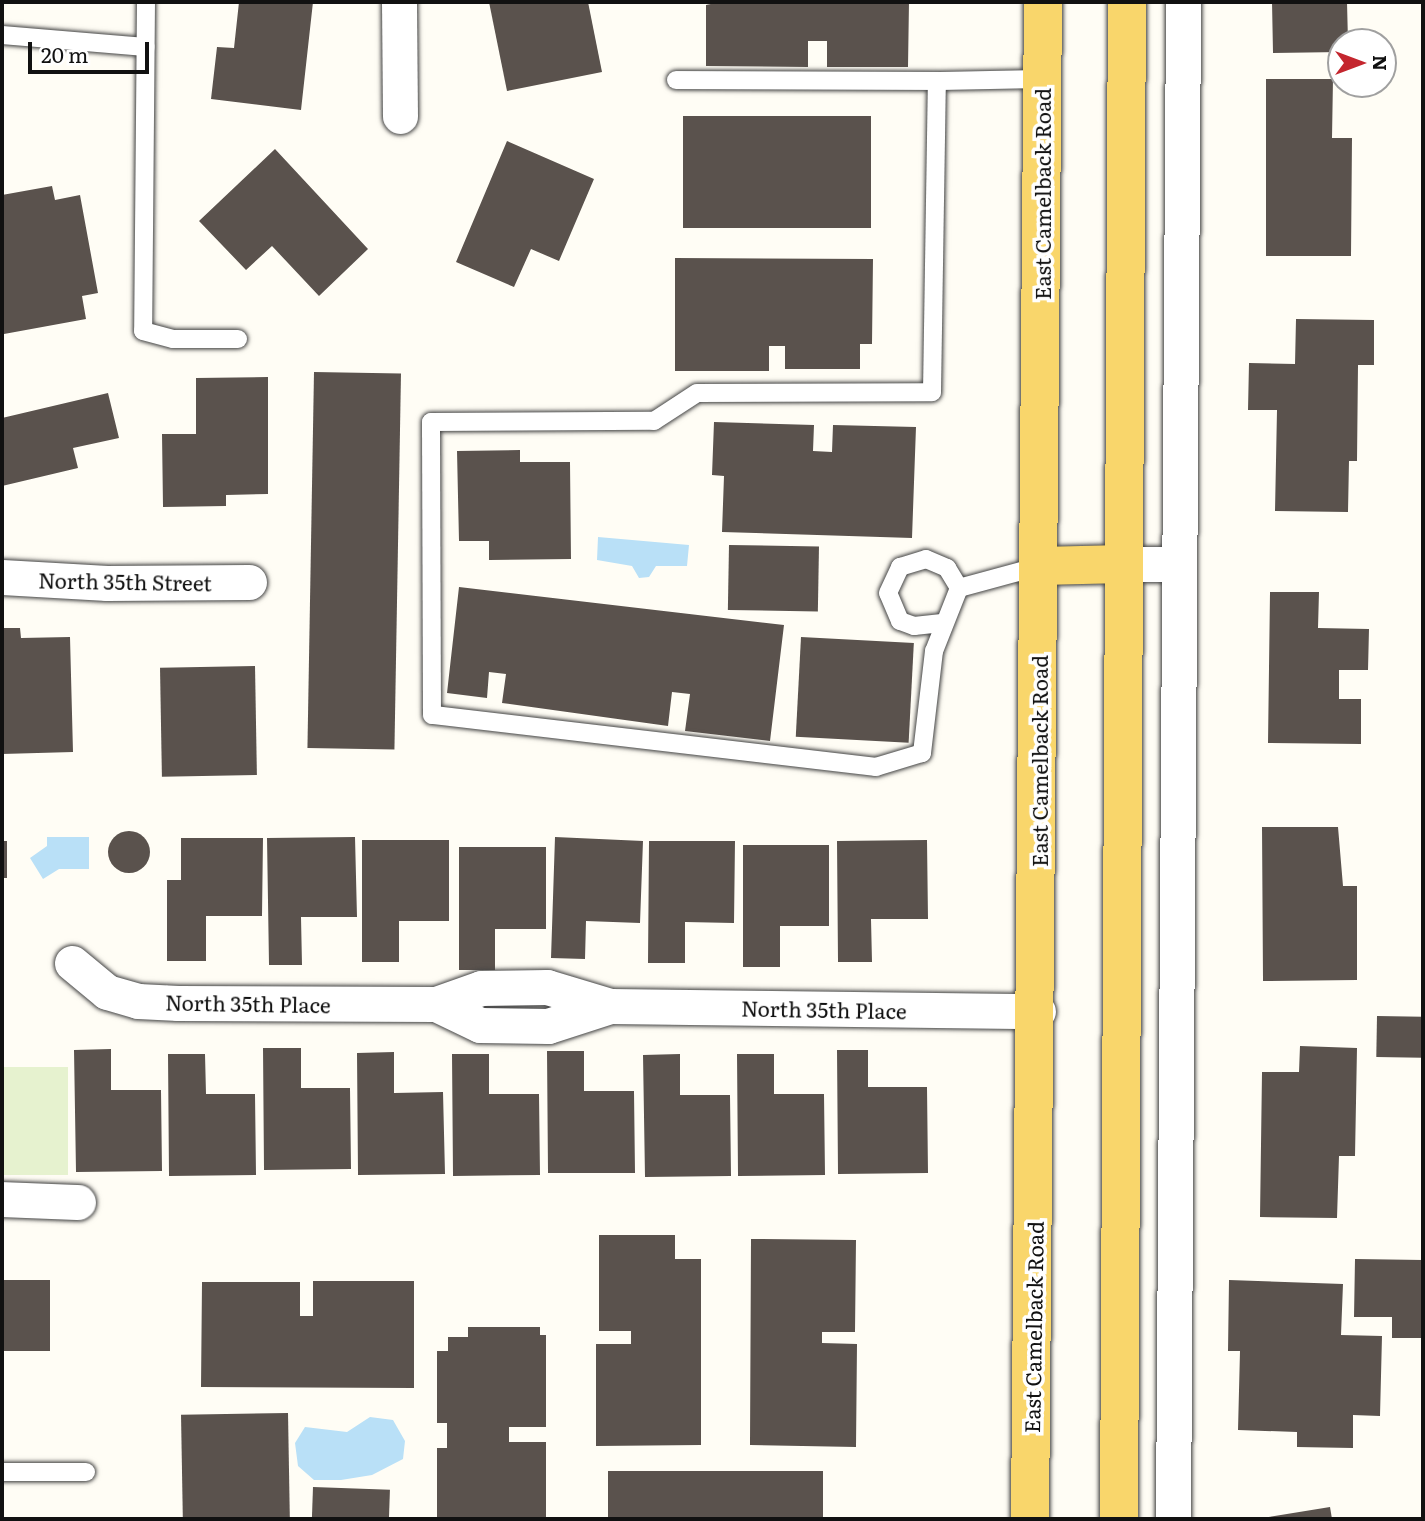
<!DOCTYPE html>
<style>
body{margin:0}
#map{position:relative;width:1425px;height:1521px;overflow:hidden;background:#fffdf5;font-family:Literata,serif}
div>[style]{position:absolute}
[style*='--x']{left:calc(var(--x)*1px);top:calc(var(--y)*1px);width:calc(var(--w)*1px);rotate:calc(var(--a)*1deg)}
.pitch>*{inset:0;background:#e6f2cf;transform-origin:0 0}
.water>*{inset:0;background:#b9e0f7}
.building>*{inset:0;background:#5a524d;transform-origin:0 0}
.round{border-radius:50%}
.roads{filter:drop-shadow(0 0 2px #444) drop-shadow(0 0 2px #444)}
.lane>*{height:18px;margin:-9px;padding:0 9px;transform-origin:9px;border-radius:9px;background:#fff}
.street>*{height:35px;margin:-17.5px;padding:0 17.5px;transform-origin:17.5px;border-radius:17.5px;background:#fff}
.primary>*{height:38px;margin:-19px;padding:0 19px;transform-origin:19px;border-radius:19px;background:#f9d66b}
span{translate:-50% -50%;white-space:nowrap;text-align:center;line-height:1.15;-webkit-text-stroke:7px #fff;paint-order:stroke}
.street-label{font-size:21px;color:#111}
.frame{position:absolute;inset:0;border:4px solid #111;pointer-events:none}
.north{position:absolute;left:1327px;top:28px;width:70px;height:70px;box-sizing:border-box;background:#fff;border:2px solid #a0a0a0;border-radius:50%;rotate:90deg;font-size:19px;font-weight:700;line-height:28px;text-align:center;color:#111}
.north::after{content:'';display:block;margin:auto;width:24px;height:32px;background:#c4262e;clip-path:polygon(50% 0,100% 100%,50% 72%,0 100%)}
.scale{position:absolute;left:28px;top:42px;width:121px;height:32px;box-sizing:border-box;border:4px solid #111;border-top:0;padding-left:9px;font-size:21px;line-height:24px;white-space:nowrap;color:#111;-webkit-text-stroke:5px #fff;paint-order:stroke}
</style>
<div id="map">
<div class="pitch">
<i style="left:2px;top:1067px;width:66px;height:108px"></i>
</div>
<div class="water">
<i style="clip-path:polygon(598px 537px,689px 545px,687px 566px,656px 566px,649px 577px,639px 578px,632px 566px,597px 560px)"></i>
<i style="clip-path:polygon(47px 837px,89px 837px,89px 869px,59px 869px,43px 879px,30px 858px,47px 846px)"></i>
<i style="clip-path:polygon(370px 1417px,393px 1420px,405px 1441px,403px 1459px,372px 1475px,341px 1480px,314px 1480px,298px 1466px,295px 1443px,305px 1427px,347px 1432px)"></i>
</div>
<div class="building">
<i style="clip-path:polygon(239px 2px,313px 2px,301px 110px,211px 99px,217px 47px,234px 48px)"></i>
<i style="clip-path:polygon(489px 2px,588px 2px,602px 72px,507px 91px)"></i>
<i style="clip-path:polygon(720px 2px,909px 2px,908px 67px,827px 67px,827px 41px,808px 41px,808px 67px,706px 66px,706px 5px)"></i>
<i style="clip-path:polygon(1272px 2px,1347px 2px,1348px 42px,1341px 42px,1341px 52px,1273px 53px)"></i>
<i style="clip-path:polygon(1266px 79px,1333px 79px,1332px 138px,1352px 138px,1351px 256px,1266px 256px)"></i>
<i style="left:871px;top:116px;width:112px;height:188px;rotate:90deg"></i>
<i style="clip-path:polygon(507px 141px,594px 179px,559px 261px,531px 249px,514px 287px,456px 262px)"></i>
<i style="clip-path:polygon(275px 149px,368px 249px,319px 296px,272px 246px,246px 270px,199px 221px)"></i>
<i style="clip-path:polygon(52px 186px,55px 200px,80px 195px,98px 293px,82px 296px,86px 319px,4px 334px,2px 195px)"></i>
<i style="clip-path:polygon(675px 258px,873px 259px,872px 344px,860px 344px,860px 369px,785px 369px,785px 346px,769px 346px,769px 371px,675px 371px)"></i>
<i style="clip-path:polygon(1296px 319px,1374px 320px,1374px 365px,1358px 365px,1357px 461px,1349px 461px,1348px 512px,1275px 511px,1277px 410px,1248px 410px,1249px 363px,1295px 364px)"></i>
<i style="left:314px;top:372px;width:87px;height:376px;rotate:1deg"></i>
<i style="clip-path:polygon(268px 377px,268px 494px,226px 495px,226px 506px,163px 507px,162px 434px,196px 434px,196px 378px)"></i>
<i style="clip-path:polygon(108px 393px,119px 438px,73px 448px,78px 468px,2px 486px,2px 418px)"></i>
<i style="clip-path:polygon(714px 422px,814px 425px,813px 451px,832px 452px,833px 425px,916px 427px,912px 538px,722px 532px,724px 476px,712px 475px)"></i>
<i style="clip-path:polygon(520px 450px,520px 462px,570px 462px,571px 559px,489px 560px,489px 541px,459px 541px,457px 451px)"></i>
<i style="left:729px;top:545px;width:90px;height:65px;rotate:1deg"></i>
<i style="clip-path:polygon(459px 587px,784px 625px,770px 741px,685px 731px,690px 694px,672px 692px,668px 726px,502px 703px,506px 674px,489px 672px,487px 698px,447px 693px)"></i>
<i style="clip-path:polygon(1270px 592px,1319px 592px,1318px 628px,1369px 629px,1368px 670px,1339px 670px,1339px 699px,1361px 699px,1361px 744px,1268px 743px)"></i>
<i style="clip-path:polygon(2px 628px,20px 628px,21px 638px,70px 637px,73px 752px,2px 754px)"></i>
<i style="left:801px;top:637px;width:113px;height:100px;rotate:3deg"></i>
<i style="left:255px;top:666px;width:109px;height:95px;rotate:89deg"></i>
<i style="clip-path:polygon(1262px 827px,1338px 827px,1343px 886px,1357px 886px,1357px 980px,1263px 981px)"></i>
<i class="round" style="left:108px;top:831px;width:42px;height:42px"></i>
<i style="clip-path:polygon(355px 837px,357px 917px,301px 917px,302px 965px,269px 965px,267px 838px)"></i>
<i style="clip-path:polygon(555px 837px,643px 841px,640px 923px,586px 921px,585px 959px,551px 958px)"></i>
<i style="clip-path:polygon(181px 838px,263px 838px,262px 916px,206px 916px,206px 961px,167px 961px,167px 880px,181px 880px)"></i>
<i style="clip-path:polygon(362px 840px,449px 840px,449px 921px,399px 921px,399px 962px,362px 962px)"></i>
<i style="clip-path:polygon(927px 840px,928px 919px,871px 919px,872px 962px,838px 962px,837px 841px)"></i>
<i style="left:2px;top:841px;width:5px;height:37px"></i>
<i style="clip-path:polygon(649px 841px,735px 841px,734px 923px,685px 922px,685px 963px,648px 963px)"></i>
<i style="clip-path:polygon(743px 845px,829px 845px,829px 926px,780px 926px,780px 967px,743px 967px)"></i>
<i style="clip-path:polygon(459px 847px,546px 847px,546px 929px,495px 929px,495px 970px,459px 970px)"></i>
<i style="left:1377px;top:1016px;width:46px;height:41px;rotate:1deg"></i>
<i style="clip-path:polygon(1300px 1046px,1357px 1048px,1355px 1156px,1339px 1156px,1337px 1218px,1260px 1217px,1262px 1072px,1299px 1072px)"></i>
<i style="clip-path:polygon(263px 1048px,301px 1048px,301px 1088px,350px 1088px,351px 1169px,264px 1170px)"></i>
<i style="clip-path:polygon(111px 1049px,111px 1090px,161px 1090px,162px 1171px,76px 1172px,74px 1050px)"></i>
<i style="clip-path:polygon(837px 1050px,868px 1050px,868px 1087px,927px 1087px,928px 1173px,838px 1174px)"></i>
<i style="clip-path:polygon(547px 1051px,584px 1051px,584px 1091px,634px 1091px,635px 1173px,548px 1173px)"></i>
<i style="clip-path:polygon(394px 1052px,394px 1093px,443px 1092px,445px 1174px,358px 1175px,357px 1053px)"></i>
<i style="clip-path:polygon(168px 1054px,205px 1054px,206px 1094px,255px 1094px,256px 1175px,169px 1176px)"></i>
<i style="clip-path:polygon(452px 1054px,489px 1054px,489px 1094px,539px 1094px,540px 1175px,453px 1176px)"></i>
<i style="clip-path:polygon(680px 1054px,680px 1095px,730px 1095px,731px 1176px,645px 1177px,643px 1055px)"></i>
<i style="clip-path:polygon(737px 1054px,774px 1054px,774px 1094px,824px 1094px,825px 1175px,738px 1176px)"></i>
<i style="clip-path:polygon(599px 1235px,675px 1235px,675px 1259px,701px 1259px,701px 1445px,596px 1446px,596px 1344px,631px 1344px,631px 1331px,599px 1331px)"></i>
<i style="clip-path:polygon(751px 1239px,856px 1240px,855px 1332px,822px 1332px,822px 1343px,857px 1344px,856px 1447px,750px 1445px)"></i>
<i style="clip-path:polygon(1355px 1259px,1423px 1260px,1423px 1338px,1392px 1338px,1392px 1317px,1354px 1317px)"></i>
<i style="left:50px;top:1280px;width:71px;height:48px;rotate:90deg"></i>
<i style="clip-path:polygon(1229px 1280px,1343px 1284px,1341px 1335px,1382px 1336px,1380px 1416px,1353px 1415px,1353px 1448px,1297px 1447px,1297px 1432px,1238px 1430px,1240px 1351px,1228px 1351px)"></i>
<i style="clip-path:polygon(313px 1281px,414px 1281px,414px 1388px,201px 1387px,202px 1282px,300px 1282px,300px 1316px,313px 1316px)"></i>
<i style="clip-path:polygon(468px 1327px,540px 1327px,540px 1335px,546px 1335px,546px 1427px,509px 1427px,509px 1442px,546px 1442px,546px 1519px,437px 1518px,437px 1448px,447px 1448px,447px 1423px,437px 1423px,437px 1351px,448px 1351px,448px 1337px,468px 1337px)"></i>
<i style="left:288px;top:1413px;width:106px;height:107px;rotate:89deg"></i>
<i style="left:608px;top:1471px;width:215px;height:48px"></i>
<i style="left:313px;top:1487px;width:77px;height:32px;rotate:2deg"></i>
<i style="clip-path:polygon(1330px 1507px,1332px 1519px,1262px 1519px,1262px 1518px)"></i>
</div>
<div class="roads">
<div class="lane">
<i style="--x:146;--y:2;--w:329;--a:90.5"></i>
<i style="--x:143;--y:331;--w:31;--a:15"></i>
<i style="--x:173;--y:339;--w:65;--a:0"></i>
<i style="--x:2;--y:35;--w:144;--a:4.8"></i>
<i style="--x:676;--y:80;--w:261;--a:0.2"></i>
<i style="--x:1040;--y:566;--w:84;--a:164.8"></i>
<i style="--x:959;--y:588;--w:68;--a:111.6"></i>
<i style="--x:934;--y:651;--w:103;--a:96.7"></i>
<i style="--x:922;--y:753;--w:48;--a:163.1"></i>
<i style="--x:876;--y:767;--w:447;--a:-173.3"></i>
<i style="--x:432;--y:715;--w:293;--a:-90.2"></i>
<i style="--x:431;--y:422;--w:223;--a:-0.3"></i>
<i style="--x:654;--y:421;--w:51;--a:-33.1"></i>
<i style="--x:697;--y:393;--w:235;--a:-0.2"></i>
<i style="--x:932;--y:392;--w:311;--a:-89.1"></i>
<i style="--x:937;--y:81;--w:106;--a:-1.1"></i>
<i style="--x:942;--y:623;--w:28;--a:174"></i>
<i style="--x:914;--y:626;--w:15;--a:-160"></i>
<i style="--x:900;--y:621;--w:30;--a:-113"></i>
<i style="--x:888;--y:593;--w:29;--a:-65"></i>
<i style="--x:900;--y:567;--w:27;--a:-17"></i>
<i style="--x:926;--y:559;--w:23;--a:23"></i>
<i style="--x:947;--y:568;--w:23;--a:59"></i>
<i style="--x:2;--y:1472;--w:84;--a:0"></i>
</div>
<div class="street">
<i style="--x:399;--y:2;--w:114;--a:89.5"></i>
<i style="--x:1124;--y:564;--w:55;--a:0"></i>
<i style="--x:2;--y:577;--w:105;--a:3.3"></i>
<i style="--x:107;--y:583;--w:142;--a:-0.4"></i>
<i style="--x:72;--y:963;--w:45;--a:39.6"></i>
<i style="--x:107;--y:992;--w:32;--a:16"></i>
<i style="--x:138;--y:1001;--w:40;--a:2.9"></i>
<i style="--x:178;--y:1003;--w:258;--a:0.2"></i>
<i style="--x:436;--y:1004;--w:48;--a:-19.6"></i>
<i style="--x:481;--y:988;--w:66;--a:-0.9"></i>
<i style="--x:547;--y:987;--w:66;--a:16.8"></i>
<i style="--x:610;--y:1006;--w:428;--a:0.7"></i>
<i style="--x:436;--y:1004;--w:49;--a:25.5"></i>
<i style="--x:480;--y:1025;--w:68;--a:0.8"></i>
<i style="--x:548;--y:1026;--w:65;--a:-17.9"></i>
<i style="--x:2;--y:1199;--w:76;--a:2.3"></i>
<i style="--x:1173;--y:1519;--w:1517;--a:-89.62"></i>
</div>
<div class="primary">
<i style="--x:1040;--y:566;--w:84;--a:-1.4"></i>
<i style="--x:1030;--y:1519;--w:1517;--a:-89.51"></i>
<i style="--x:1119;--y:1519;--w:1517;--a:-89.7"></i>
</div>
</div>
<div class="street-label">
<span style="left:1042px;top:194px;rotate:-90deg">East Camelback Road</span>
<span style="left:125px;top:581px;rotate:1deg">North 35th Street</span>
<span style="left:1039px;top:761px;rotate:-90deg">East Camelback Road</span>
<span style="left:248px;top:1003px;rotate:1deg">North 35th Place</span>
<span style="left:824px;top:1009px;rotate:1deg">North 35th Place</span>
<span style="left:1033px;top:1327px;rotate:-89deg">East Camelback Road</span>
</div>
<div class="frame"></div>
<div class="north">N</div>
<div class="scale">20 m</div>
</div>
